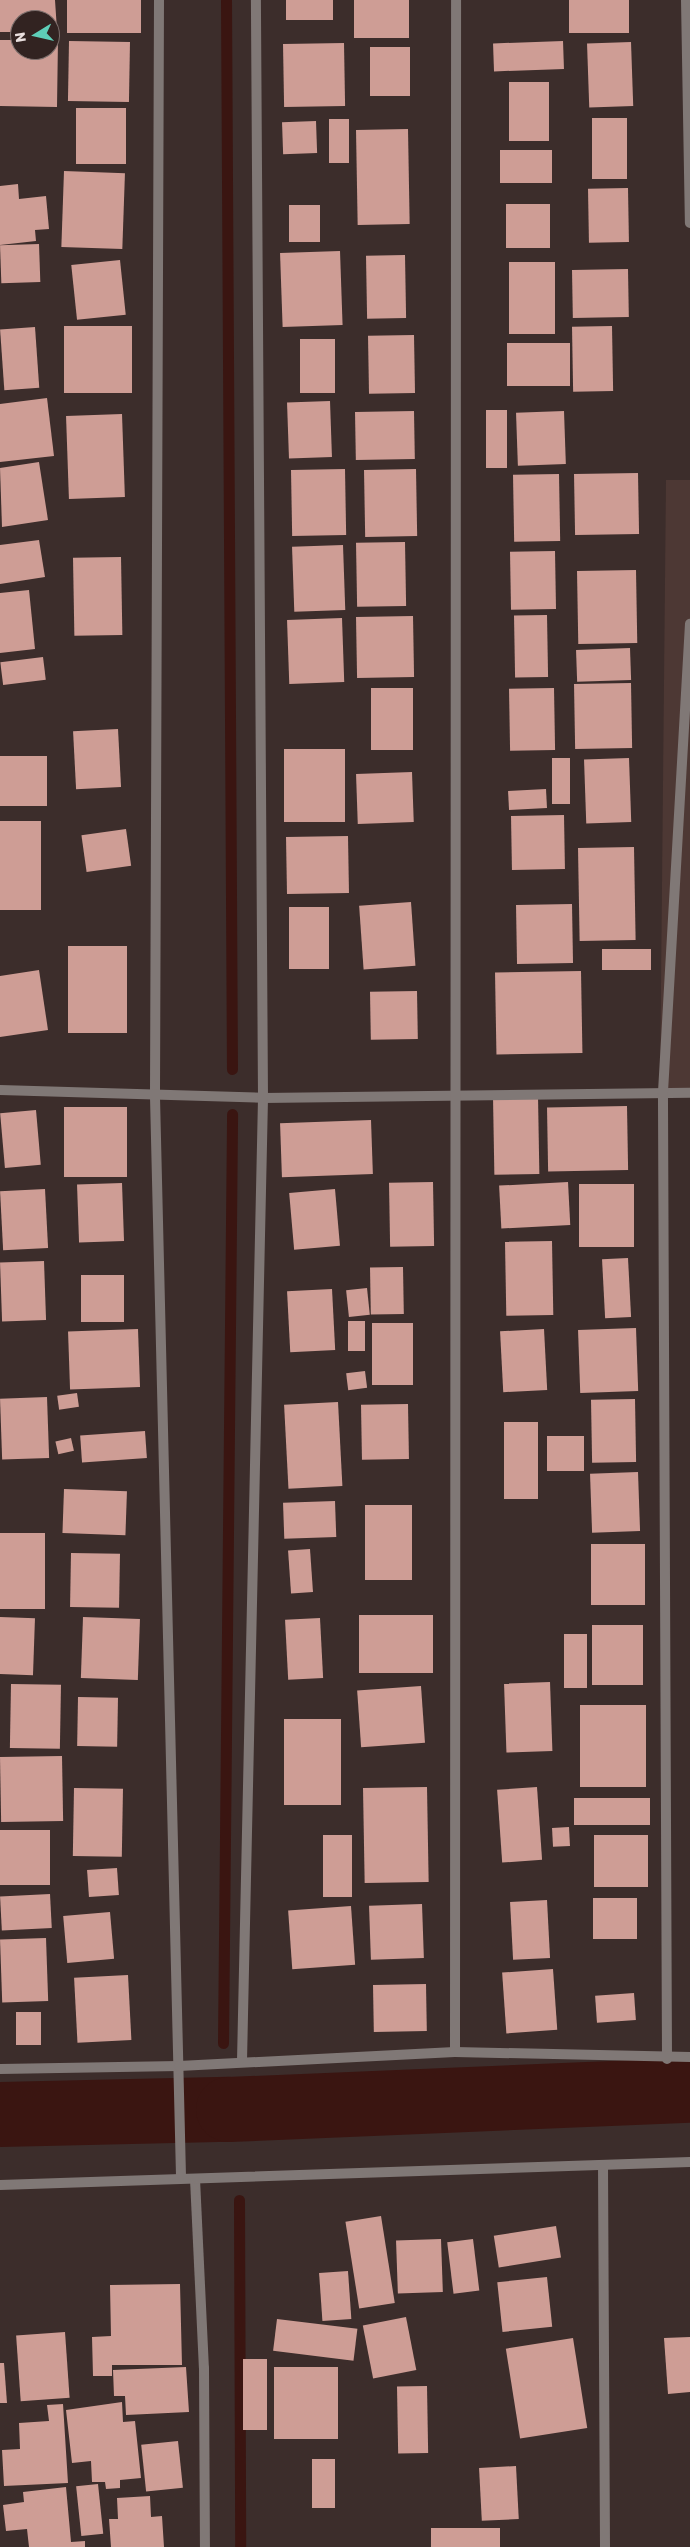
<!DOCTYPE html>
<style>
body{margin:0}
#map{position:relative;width:690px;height:2547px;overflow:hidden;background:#3c2d2b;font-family:Rubik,sans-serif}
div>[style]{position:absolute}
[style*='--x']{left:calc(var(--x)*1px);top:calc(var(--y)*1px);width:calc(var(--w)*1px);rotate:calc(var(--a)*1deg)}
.built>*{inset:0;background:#4d3834}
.stream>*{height:11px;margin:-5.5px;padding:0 5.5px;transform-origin:5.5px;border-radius:5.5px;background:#3a1511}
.river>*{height:65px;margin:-32.5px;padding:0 32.5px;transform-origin:32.5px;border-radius:32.5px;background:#3a1511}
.building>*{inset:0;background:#ce9d95;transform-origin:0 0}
.minor>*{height:10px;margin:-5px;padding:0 5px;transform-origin:5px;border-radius:5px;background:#807876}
span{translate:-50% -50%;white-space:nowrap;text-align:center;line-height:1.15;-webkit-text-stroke:5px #322321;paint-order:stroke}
.north{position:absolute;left:10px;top:10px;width:50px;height:50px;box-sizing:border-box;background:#322321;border:1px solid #7c6f6d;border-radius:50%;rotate:261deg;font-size:14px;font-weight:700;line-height:20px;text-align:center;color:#eae0df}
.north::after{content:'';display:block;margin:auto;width:18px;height:22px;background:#5eceb8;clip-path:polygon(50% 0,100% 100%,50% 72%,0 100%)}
</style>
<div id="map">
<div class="built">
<i style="clip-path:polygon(666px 480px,690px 480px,690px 1088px,660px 1088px)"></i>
</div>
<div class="stream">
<i style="--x:226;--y:0;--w:1069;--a:89.68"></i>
<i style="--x:223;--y:2043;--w:929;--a:-89.44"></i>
<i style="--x:239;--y:2200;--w:347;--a:89.8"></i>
</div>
<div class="river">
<i style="--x:0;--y:2114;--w:228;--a:-1.3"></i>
<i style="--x:228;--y:2109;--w:462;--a:-2.4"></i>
</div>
<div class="building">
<i style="clip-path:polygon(0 0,55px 0,57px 30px,50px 31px,50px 20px,20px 20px,20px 32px,0 32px)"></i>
<i style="left:67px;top:0;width:74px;height:33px"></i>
<i style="left:286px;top:0;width:47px;height:20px"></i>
<i style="left:354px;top:0;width:55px;height:38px"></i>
<i style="left:569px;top:0;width:60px;height:33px"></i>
<i style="clip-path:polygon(0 40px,20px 40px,20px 50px,50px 50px,50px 40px,58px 40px,57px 107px,0 106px)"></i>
<i style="left:69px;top:41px;width:61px;height:60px;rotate:1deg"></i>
<i style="left:563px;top:41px;width:28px;height:70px;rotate:88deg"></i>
<i style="left:631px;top:42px;width:64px;height:44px;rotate:88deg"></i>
<i style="left:344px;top:43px;width:63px;height:61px;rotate:89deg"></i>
<i style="left:370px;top:47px;width:40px;height:49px"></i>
<i style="left:509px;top:82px;width:40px;height:59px"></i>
<i style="left:126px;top:108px;width:56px;height:50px;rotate:90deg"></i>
<i style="left:592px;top:118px;width:35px;height:61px"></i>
<i style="left:329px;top:119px;width:20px;height:44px"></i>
<i style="left:316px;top:121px;width:32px;height:34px;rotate:88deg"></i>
<i style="left:408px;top:129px;width:95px;height:52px;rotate:89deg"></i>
<i style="left:552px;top:150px;width:33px;height:52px;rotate:90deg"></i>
<i style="left:64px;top:171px;width:61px;height:76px;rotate:2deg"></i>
<i style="clip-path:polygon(18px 184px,19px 199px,46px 196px,49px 229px,35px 230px,36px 241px,0 245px,0 186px)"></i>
<i style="left:628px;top:188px;width:54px;height:40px;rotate:89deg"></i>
<i style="left:506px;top:204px;width:44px;height:44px"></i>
<i style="left:289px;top:205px;width:31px;height:37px"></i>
<i style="left:39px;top:244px;width:38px;height:39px;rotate:88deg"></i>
<i style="left:340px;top:251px;width:74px;height:60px;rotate:88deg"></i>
<i style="left:405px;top:255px;width:63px;height:39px;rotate:89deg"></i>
<i style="left:120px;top:260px;width:55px;height:49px;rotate:84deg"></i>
<i style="left:509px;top:262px;width:46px;height:72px"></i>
<i style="left:628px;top:269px;width:48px;height:56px;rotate:89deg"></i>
<i style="left:132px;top:326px;width:67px;height:68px;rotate:90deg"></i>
<i style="left:612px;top:326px;width:65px;height:40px;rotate:89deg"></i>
<i style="left:35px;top:327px;width:61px;height:35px;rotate:86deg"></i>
<i style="left:414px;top:335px;width:58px;height:46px;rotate:89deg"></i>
<i style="left:300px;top:339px;width:35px;height:54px"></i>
<i style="left:570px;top:343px;width:43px;height:63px;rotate:90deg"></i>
<i style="clip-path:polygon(47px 398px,54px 456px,0 462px,0 404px)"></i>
<i style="left:330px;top:401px;width:56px;height:43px;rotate:88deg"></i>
<i style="left:486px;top:410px;width:21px;height:58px"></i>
<i style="left:414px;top:411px;width:48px;height:59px;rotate:89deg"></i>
<i style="left:564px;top:411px;width:53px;height:48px;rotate:88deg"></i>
<i style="left:122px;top:414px;width:83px;height:56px;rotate:88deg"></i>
<i style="clip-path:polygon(39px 462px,48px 520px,2px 527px,0 468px)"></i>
<i style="left:345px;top:469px;width:66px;height:54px;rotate:89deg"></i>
<i style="left:416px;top:469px;width:67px;height:52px;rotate:89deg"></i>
<i style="left:638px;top:473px;width:61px;height:64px;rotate:89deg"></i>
<i style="left:559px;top:474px;width:67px;height:46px;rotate:89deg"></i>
<i style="clip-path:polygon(39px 540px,45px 577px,0 584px,0 545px)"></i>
<i style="left:405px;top:542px;width:64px;height:49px;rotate:89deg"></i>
<i style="left:343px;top:545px;width:65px;height:51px;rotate:88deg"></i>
<i style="left:555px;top:551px;width:58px;height:45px;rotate:89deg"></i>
<i style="left:121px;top:557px;width:78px;height:48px;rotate:89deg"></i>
<i style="left:636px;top:570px;width:73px;height:59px;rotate:89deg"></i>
<i style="clip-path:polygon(29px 590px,35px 649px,0 653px,0 593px)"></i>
<i style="left:547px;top:615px;width:62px;height:33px;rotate:89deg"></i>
<i style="left:413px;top:616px;width:61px;height:57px;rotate:89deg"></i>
<i style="left:342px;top:618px;width:64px;height:55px;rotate:88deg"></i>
<i style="left:630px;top:648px;width:32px;height:54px;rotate:88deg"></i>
<i style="left:43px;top:657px;width:23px;height:43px;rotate:83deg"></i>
<i style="left:631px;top:683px;width:65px;height:57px;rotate:89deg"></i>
<i style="left:371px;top:688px;width:42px;height:62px"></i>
<i style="left:554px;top:688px;width:62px;height:45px;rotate:89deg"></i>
<i style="left:118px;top:729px;width:58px;height:45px;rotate:87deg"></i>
<i style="left:284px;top:749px;width:61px;height:73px"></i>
<i style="left:47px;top:756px;width:50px;height:47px;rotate:90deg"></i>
<i style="left:552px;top:758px;width:18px;height:46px"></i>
<i style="left:629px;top:758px;width:64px;height:45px;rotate:88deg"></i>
<i style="left:412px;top:772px;width:50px;height:56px;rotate:88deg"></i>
<i style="left:546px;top:789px;width:19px;height:38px;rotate:87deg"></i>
<i style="left:564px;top:815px;width:54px;height:53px;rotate:89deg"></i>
<i style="left:0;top:821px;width:41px;height:89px"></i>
<i style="left:126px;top:829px;width:37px;height:45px;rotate:82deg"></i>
<i style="left:348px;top:836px;width:57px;height:62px;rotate:89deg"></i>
<i style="left:634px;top:847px;width:93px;height:56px;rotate:89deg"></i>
<i style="left:411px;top:902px;width:64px;height:52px;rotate:86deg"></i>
<i style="left:572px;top:904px;width:59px;height:56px;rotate:89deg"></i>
<i style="left:289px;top:907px;width:40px;height:62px"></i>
<i style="left:68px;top:946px;width:59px;height:87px"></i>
<i style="left:651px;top:949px;width:21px;height:49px;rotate:90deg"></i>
<i style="clip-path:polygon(39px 970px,48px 1030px,0 1037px,0 976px)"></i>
<i style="left:581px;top:971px;width:82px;height:86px;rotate:89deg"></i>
<i style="left:417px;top:991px;width:48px;height:47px;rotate:89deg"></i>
<i style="left:538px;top:1096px;width:78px;height:45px;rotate:89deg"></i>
<i style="left:627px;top:1106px;width:64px;height:80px;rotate:89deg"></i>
<i style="left:64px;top:1107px;width:63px;height:70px"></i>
<i style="left:36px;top:1110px;width:55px;height:36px;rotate:85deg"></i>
<i style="left:371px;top:1120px;width:54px;height:91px;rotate:88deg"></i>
<i style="left:433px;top:1182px;width:64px;height:44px;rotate:89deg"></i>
<i style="left:568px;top:1182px;width:43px;height:69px;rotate:87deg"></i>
<i style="left:122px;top:1183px;width:58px;height:45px;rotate:88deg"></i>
<i style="left:634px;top:1184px;width:63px;height:55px;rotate:90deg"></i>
<i style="left:45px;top:1189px;width:59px;height:45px;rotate:87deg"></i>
<i style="left:335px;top:1189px;width:57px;height:46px;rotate:85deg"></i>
<i style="left:552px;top:1241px;width:74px;height:47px;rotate:89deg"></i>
<i style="left:628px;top:1258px;width:59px;height:26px;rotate:87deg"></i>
<i style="left:44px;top:1261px;width:59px;height:44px;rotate:88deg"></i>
<i style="left:403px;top:1267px;width:47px;height:33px;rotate:89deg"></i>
<i style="left:124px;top:1275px;width:47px;height:43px;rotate:90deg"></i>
<i style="left:367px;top:1288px;width:27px;height:21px;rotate:84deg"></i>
<i style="left:332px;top:1289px;width:61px;height:45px;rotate:87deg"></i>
<i style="left:348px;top:1321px;width:17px;height:30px"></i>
<i style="left:372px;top:1323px;width:41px;height:62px"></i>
<i style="left:636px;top:1328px;width:63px;height:58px;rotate:88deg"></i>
<i style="left:138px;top:1329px;width:58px;height:70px;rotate:88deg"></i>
<i style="left:544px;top:1329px;width:61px;height:44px;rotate:87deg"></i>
<i style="left:365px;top:1371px;width:17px;height:19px;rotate:83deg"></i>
<i style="left:77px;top:1393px;width:14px;height:20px;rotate:82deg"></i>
<i style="left:47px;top:1397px;width:61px;height:47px;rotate:88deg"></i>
<i style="left:635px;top:1399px;width:63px;height:44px;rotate:89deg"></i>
<i style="left:338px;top:1402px;width:84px;height:54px;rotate:87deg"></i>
<i style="left:408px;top:1404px;width:55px;height:47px;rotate:89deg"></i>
<i style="left:504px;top:1422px;width:34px;height:77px"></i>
<i style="left:145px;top:1431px;width:27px;height:65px;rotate:86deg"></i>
<i style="left:547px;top:1436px;width:37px;height:35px"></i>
<i style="left:71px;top:1438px;width:13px;height:16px;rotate:77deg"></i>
<i style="left:638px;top:1472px;width:59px;height:48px;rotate:88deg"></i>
<i style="left:64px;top:1489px;width:63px;height:44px;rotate:2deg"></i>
<i style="left:335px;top:1501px;width:36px;height:52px;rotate:88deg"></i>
<i style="left:365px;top:1505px;width:47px;height:75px"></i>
<i style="left:0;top:1533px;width:45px;height:76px"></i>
<i style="left:591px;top:1544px;width:54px;height:61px"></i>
<i style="left:310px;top:1549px;width:43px;height:22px;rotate:86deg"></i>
<i style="left:71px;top:1553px;width:49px;height:54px;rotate:1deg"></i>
<i style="left:359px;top:1615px;width:74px;height:58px"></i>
<i style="left:0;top:1617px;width:35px;height:57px;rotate:2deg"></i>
<i style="left:83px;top:1617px;width:57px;height:61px;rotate:2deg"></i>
<i style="left:320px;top:1618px;width:60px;height:35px;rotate:87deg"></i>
<i style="left:592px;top:1625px;width:51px;height:60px"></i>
<i style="left:564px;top:1634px;width:23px;height:54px"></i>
<i style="left:550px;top:1682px;width:69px;height:46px;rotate:88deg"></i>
<i style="left:11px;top:1684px;width:50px;height:64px;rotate:1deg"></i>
<i style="left:421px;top:1686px;width:57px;height:64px;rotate:86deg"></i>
<i style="left:78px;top:1697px;width:40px;height:49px;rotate:1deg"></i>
<i style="left:580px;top:1705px;width:66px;height:82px"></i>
<i style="left:284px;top:1719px;width:57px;height:86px"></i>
<i style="left:62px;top:1756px;width:65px;height:62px;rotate:89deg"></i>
<i style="left:427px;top:1787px;width:95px;height:64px;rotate:89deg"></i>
<i style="left:537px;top:1787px;width:73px;height:40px;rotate:86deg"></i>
<i style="left:74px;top:1788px;width:49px;height:68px;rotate:1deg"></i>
<i style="left:574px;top:1798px;width:76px;height:27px"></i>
<i style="left:569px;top:1827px;width:19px;height:17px;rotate:87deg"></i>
<i style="left:50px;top:1830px;width:55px;height:50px;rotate:90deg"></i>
<i style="left:323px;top:1835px;width:29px;height:62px"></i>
<i style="left:594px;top:1835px;width:54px;height:52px"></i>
<i style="left:117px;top:1868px;width:27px;height:30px;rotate:86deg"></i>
<i style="left:50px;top:1894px;width:34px;height:50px;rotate:87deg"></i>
<i style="left:593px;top:1898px;width:44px;height:41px"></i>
<i style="left:547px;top:1900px;width:58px;height:37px;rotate:87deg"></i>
<i style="left:422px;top:1904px;width:54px;height:53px;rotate:88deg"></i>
<i style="left:351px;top:1906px;width:59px;height:63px;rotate:86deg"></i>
<i style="left:110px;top:1912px;width:47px;height:47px;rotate:85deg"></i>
<i style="left:46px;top:1938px;width:63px;height:46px;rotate:88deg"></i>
<i style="left:553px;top:1969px;width:61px;height:51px;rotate:86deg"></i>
<i style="left:128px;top:1975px;width:65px;height:54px;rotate:87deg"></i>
<i style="left:426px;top:1984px;width:47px;height:53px;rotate:89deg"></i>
<i style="left:634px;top:1993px;width:27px;height:39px;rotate:86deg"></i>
<i style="left:16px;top:2012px;width:25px;height:33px"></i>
<i style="left:381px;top:2216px;width:88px;height:36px;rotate:81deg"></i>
<i style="left:556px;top:2226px;width:32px;height:63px;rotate:81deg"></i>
<i style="left:441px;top:2239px;width:53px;height:45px;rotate:88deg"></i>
<i style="left:473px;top:2239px;width:52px;height:26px;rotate:83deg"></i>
<i style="left:348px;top:2271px;width:48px;height:29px;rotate:86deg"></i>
<i style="left:547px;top:2277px;width:50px;height:50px;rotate:84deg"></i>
<i style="clip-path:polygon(180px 2284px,182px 2365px,112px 2365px,112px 2376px,93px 2376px,92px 2337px,111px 2336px,110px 2285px)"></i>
<i style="left:406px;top:2317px;width:54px;height:44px;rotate:79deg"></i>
<i style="left:277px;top:2319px;width:81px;height:32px;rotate:7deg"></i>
<i style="left:65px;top:2332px;width:66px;height:49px;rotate:86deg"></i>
<i style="clip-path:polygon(690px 2337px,690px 2392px,668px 2394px,664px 2338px)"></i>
<i style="left:573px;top:2338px;width:91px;height:68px;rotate:81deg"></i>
<i style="left:243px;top:2359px;width:24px;height:71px"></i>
<i style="clip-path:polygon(0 2363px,4px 2363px,7px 2403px,0 2403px)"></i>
<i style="clip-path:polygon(186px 2367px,189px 2412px,126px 2415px,125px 2396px,114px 2396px,113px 2370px)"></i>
<i style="left:274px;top:2367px;width:64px;height:72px"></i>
<i style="left:427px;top:2386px;width:67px;height:30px;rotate:89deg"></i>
<i style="clip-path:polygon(122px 2402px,123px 2422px,135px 2421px,141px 2478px,120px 2480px,120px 2488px,106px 2489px,105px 2482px,92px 2482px,91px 2461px,72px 2463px,66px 2410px)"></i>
<i style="clip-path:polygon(63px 2404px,68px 2483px,4px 2486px,2px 2450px,20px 2449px,19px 2423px,49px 2421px,47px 2405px)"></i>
<i style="left:178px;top:2441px;width:47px;height:37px;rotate:84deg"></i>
<i style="left:312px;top:2459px;width:23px;height:49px"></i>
<i style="left:516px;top:2466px;width:53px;height:37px;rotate:87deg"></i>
<i style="left:98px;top:2484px;width:50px;height:22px;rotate:84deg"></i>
<i style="clip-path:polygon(66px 2487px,71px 2542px,85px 2541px,85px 2547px,29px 2547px,27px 2529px,6px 2531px,3px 2505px,24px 2502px,23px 2492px)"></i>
<i style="clip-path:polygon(150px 2496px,151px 2517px,162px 2516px,164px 2547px,111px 2547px,109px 2519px,118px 2519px,117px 2498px)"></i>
<i style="left:500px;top:2528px;width:19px;height:69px;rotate:90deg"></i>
</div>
<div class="minor">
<i style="--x:159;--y:0;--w:1097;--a:90.21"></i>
<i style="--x:155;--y:1097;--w:1081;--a:88.62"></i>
<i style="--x:686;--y:0;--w:223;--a:89"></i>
<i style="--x:0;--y:1090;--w:263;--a:1.7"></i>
<i style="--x:263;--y:1098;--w:427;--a:-0.7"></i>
<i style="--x:455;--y:2052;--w:2052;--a:-89.97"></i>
<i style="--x:667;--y:2059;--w:967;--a:-90.24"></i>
<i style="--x:663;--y:1092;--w:469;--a:-86.7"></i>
<i style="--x:242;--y:2061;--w:963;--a:-88.75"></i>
<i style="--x:263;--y:1098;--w:1098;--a:-90.37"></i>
<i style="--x:0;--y:2069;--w:179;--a:-1"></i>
<i style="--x:179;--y:2066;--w:276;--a:-2.9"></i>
<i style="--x:455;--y:2052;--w:235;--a:1.2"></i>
<i style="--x:603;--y:2165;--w:382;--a:89.7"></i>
<i style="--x:195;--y:2179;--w:189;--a:87.3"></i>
<i style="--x:204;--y:2368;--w:179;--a:89.7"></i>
<i style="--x:0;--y:2185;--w:690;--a:-1.91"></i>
</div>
<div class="north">N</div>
</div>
